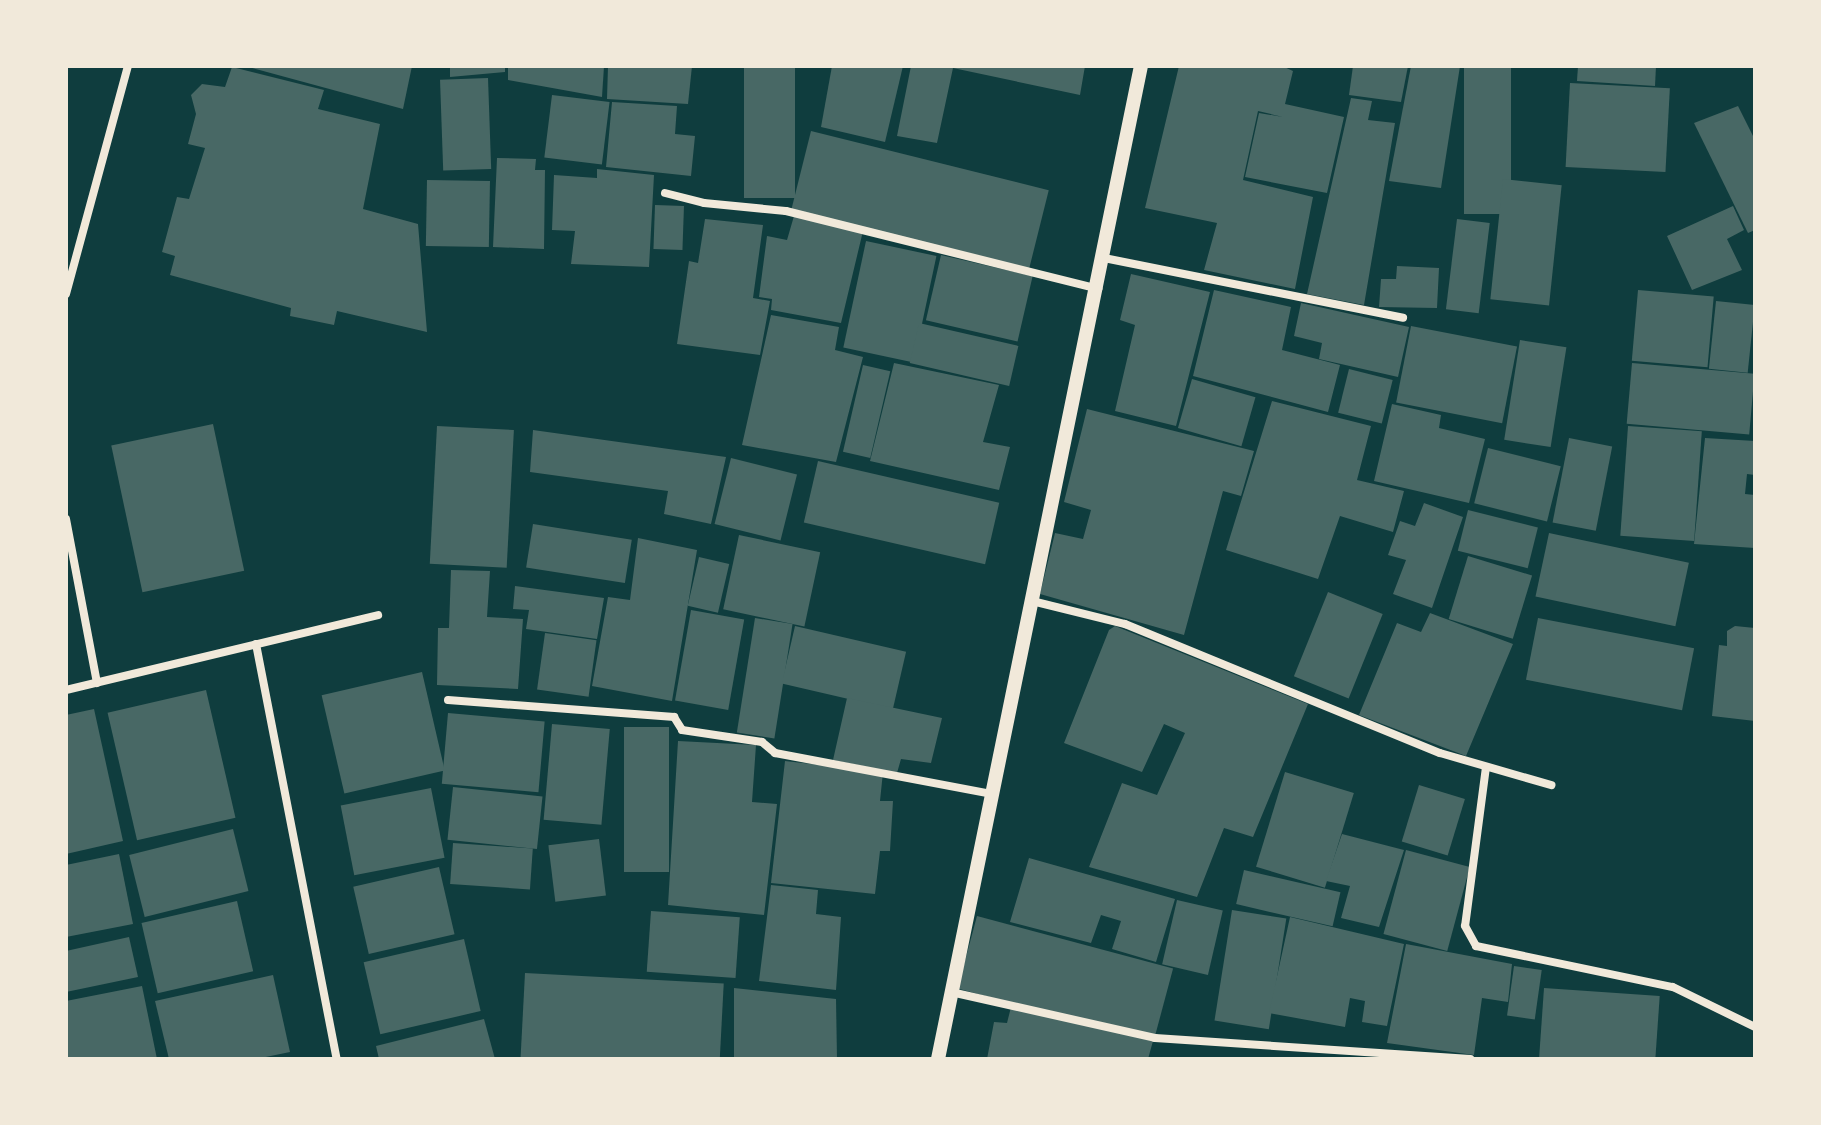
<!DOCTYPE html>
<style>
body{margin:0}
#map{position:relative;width:1821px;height:1125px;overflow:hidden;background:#0f3d3e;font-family:Roboto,sans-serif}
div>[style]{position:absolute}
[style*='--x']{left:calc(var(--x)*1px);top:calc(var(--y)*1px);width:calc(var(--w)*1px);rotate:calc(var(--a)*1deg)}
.building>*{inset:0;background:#486865;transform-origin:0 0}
.minor>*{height:8px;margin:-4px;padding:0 4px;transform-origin:4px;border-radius:4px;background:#f1e9da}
.tertiary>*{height:14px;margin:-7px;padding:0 7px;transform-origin:7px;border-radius:7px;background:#f1e9da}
span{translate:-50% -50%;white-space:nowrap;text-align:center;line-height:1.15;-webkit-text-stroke:7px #f1e9da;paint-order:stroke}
.frame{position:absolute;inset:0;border:68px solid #f1e9da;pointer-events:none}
</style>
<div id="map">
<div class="building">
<i style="clip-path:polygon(245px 66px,412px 66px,403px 109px)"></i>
<i style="clip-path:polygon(450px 66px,505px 66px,505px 72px,450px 77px)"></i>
<i style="clip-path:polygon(508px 66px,604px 66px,602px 97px,508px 80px)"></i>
<i style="clip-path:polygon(608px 66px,692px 66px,688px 104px,607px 99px)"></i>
<i style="left:744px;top:66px;width:51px;height:132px"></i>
<i style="clip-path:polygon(832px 66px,903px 66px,885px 142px,821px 127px)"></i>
<i style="clip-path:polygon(911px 66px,1085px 66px,1080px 95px,953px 68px,937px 143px,897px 136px)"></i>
<i style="clip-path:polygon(1179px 66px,1282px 66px,1293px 71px,1285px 104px,1344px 117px,1327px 193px,1245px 177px,1259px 113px,1283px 117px,1258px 111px,1243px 180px,1313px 197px,1295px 289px,1204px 270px,1217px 223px,1145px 208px)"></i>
<i style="clip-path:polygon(1353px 66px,1408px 66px,1401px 102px,1349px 95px)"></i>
<i style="clip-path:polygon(1411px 66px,1460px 66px,1441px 188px,1389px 181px)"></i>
<i style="left:1464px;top:66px;width:47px;height:148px"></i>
<i style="clip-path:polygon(1578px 66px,1656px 66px,1655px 86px,1577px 81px)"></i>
<i style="clip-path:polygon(232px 67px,324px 90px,318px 109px,380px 124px,363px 209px,418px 224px,427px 332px,337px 311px,334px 325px,290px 316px,291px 308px,170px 275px,175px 256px,162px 252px,177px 197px,189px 199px,205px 148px,188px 144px,196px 114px,191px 95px,202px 84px,225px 87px)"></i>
<i style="left:488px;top:78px;width:91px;height:48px;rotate:88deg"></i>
<i style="left:1570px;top:83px;width:100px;height:84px;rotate:3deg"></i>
<i style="left:552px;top:95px;width:58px;height:63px;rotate:7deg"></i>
<i style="clip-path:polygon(1351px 98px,1372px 101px,1368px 120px,1395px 123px,1364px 305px,1307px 294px)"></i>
<i style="clip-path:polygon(612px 102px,677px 106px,675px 134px,695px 136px,691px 176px,606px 167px)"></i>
<i style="clip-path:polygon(1738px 106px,1755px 140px,1755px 230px,1748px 233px,1694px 123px)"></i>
<i style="left:811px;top:131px;width:245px;height:81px;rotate:14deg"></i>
<i style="clip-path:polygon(497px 158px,536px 159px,535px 170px,545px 170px,544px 249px,493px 247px)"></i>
<i style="clip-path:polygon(597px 169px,654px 175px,649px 267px,571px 264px,575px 231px,552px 230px,554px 175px,597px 178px)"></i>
<i style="left:1503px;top:179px;width:59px;height:121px;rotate:6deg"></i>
<i style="left:427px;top:180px;width:63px;height:66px;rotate:1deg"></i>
<i style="left:655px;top:205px;width:29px;height:44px;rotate:2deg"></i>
<i style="clip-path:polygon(1733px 206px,1744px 230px,1727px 239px,1742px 270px,1692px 290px,1667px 236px)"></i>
<i style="clip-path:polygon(794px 216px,863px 231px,841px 323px,771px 310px,772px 299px,759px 297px,767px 236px,787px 240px)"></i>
<i style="clip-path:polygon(705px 219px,763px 225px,753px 298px,770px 301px,760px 355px,677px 344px,689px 261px,698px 263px)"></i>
<i style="left:1457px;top:219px;width:33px;height:91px;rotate:7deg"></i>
<i style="left:866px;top:241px;width:72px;height:109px;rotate:12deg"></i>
<i style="left:941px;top:255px;width:94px;height:67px;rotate:13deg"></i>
<i style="clip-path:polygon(1397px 266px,1439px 268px,1437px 308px,1379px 307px,1381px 279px,1396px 279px)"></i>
<i style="clip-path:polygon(1131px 274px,1210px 292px,1176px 426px,1115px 411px,1135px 325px,1120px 320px)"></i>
<i style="clip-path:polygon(1214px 290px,1291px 307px,1282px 350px,1340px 365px,1328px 412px,1193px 376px)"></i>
<i style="left:1638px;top:290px;width:76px;height:71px;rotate:5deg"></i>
<i style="left:1716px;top:301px;width:39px;height:68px;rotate:6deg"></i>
<i style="clip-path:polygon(1301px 303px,1409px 327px,1398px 377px,1319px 359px,1322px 343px,1294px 336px)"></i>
<i style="clip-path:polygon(771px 315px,839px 327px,835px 350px,863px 357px,836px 462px,742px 445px)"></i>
<i style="left:919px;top:323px;width:102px;height:41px;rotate:13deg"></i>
<i style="left:1411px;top:326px;width:108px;height:78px;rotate:11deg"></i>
<i style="left:1520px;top:340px;width:47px;height:101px;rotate:9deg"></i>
<i style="clip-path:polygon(894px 363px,999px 385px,983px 442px,1010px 447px,999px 490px,870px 461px)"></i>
<i style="left:1632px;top:363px;width:123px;height:61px;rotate:5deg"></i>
<i style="left:863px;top:365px;width:28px;height:89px;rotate:13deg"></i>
<i style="left:1349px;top:369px;width:45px;height:45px;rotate:14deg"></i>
<i style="left:1192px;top:379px;width:66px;height:51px;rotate:16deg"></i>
<i style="clip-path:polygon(1272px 401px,1371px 426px,1357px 480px,1404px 491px,1393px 532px,1340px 516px,1318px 579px,1226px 550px)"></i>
<i style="clip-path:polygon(1392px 404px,1441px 415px,1439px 428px,1485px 439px,1469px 503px,1374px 481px)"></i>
<i style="clip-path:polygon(1087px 409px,1254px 451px,1241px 496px,1223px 491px,1184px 635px,1040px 594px,1055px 533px,1083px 539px,1091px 510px,1064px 502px)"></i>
<i style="left:213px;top:424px;width:150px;height:104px;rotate:78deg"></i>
<i style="left:437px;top:426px;width:77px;height:138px;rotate:3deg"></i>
<i style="left:1628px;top:426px;width:74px;height:110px;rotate:4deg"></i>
<i style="clip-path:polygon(533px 430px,726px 457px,711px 524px,664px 514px,668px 491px,530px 472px)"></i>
<i style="left:1569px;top:438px;width:44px;height:86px;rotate:11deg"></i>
<i style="clip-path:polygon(1705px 438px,1755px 441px,1755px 475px,1747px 474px,1745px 494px,1755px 495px,1755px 548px,1694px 544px)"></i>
<i style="left:1488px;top:448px;width:75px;height:57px;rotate:14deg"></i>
<i style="left:731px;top:458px;width:68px;height:68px;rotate:14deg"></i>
<i style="left:818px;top:461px;width:186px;height:63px;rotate:13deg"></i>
<i style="clip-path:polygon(1424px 503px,1463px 517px,1432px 608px,1393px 594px,1406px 560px,1388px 555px,1400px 521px,1415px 526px)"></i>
<i style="left:1468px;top:510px;width:72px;height:42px;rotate:14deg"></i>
<i style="left:533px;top:524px;width:100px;height:44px;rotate:9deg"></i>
<i style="left:1549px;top:533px;width:143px;height:65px;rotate:12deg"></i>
<i style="left:739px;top:535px;width:83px;height:76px;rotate:12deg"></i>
<i style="clip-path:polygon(638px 538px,697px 550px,672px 701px,592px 686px,608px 597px,630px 600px)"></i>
<i style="left:1468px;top:556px;width:67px;height:66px;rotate:17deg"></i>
<i style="left:699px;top:557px;width:31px;height:50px;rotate:13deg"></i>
<i style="clip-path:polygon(451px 570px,490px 571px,487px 617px,523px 619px,518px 689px,437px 685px,438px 628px,449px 628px)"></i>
<i style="clip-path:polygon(515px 586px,604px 598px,597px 639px,526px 629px,529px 610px,513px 609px)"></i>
<i style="left:1328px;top:592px;width:59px;height:91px;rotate:22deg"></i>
<i style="left:691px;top:610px;width:54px;height:92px;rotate:10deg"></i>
<i style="clip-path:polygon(1430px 613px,1513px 644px,1466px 756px,1359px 715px,1397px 623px,1421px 632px)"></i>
<i style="left:755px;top:618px;width:38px;height:116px;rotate:9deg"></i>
<i style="left:1538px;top:618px;width:159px;height:63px;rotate:11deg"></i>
<i style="left:795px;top:626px;width:114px;height:59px;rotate:13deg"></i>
<i style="clip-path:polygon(1115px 626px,1308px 704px,1253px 837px,1224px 828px,1197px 897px,1089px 867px,1122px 783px,1157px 795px,1185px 733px,1164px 724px,1142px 772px,1064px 743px,1109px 630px)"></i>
<i style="clip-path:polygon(1735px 626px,1755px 628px,1755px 721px,1712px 716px,1719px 645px,1727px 646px,1727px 631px)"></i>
<i style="left:545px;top:633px;width:52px;height:57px;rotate:8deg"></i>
<i style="left:422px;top:672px;width:101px;height:103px;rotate:77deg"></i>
<i style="left:206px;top:690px;width:131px;height:101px;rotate:77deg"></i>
<i style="clip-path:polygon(847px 698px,942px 718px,931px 763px,901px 759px,897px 773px,833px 760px)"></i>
<i style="clip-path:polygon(94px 709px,123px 841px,66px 854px,66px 715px)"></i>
<i style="left:448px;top:713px;width:97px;height:71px;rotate:5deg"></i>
<i style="left:552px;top:724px;width:58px;height:96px;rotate:5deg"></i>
<i style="left:624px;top:727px;width:45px;height:145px"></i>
<i style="clip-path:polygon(678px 741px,756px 745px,752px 802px,777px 804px,764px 915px,668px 905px)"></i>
<i style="clip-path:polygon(785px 761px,883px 772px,880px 801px,893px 801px,890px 851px,880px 851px,875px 894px,771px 883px)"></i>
<i style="left:1285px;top:772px;width:72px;height:99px;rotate:17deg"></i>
<i style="left:1419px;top:785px;width:48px;height:59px;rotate:17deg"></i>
<i style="left:453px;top:787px;width:90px;height:53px;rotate:6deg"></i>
<i style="left:431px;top:788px;width:71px;height:92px;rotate:79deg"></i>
<i style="left:233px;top:829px;width:64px;height:107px;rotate:76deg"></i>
<i style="clip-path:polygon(1342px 834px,1404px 850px,1379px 927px,1341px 918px,1350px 886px,1326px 881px)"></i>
<i style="left:599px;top:839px;width:57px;height:51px;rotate:83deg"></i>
<i style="left:453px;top:843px;width:80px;height:41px;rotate:4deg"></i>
<i style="left:1406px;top:850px;width:66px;height:87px;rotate:15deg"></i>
<i style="clip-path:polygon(119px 854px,133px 924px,66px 937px,66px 865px)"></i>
<i style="clip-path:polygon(1029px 858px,1175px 899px,1156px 962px,1112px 949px,1121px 921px,1101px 915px,1091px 943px,1010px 922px)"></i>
<i style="left:439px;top:867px;width:69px;height:88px;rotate:77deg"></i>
<i style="left:1244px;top:870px;width:99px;height:35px;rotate:13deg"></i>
<i style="clip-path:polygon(771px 885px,818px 890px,816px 914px,841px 917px,836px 990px,759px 981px)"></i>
<i style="left:1177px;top:900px;width:47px;height:66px;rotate:13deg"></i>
<i style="left:237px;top:901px;width:72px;height:98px;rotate:77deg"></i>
<i style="left:1232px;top:910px;width:55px;height:112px;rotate:9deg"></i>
<i style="left:651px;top:911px;width:89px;height:61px;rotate:4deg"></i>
<i style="left:977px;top:916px;width:203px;height:75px;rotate:15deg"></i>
<i style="clip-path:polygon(1290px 917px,1404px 944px,1387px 1026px,1362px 1022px,1365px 1001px,1350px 998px,1345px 1027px,1269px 1013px)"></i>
<i style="clip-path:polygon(129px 937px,138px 977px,66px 992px,66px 951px)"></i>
<i style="left:464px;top:939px;width:74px;height:103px;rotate:77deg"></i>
<i style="clip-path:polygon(1406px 944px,1512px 964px,1508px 1002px,1482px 998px,1474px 1055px,1387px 1043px)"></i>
<i style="left:1514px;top:966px;width:28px;height:50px;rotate:8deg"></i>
<i style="left:525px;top:973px;width:199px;height:86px;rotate:3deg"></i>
<i style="clip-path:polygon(273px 975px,290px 1052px,256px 1059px,169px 1059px,155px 1001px)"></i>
<i style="clip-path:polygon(142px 986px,157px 1059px,66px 1059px,66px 1001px)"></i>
<i style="clip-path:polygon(734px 988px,836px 999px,837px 1059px,734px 1059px)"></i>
<i style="left:1544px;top:988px;width:116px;height:71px;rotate:4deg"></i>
<i style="clip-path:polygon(1011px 1007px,1153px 1041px,1148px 1059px,987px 1059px,994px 1022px,1007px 1023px)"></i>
<i style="clip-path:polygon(484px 1019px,495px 1059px,379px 1059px,376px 1046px)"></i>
</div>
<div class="minor">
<i style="--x:665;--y:193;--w:40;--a:14.4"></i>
<i style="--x:704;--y:203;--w:82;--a:5.6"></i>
<i style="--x:786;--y:211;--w:322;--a:14"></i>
<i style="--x:1104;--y:258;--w:305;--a:11.3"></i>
<i style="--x:66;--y:294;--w:236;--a:-74.8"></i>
<i style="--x:66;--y:519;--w:167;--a:79.3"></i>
<i style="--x:1032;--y:601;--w:96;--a:13.9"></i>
<i style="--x:1125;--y:624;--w:340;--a:22.3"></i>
<i style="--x:1440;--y:753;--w:116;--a:16.1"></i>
<i style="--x:256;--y:644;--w:423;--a:79"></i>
<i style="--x:66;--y:690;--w:321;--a:-13.5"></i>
<i style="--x:448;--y:700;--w:227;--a:4.3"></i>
<i style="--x:674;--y:717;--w:15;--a:58"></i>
<i style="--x:682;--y:730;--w:81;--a:8.5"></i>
<i style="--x:762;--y:742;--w:17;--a:40"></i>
<i style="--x:775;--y:753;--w:220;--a:10.7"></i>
<i style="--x:1486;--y:767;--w:160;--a:97.5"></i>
<i style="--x:1465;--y:926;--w:23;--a:61"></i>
<i style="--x:1476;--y:946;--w:201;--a:11.8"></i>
<i style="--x:1673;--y:987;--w:91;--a:26"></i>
<i style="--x:951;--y:992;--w:209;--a:12.7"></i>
<i style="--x:1155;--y:1038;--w:316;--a:3.8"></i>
</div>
<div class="tertiary">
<i style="--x:938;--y:1059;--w:1014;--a:-78.45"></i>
</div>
<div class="frame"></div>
</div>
